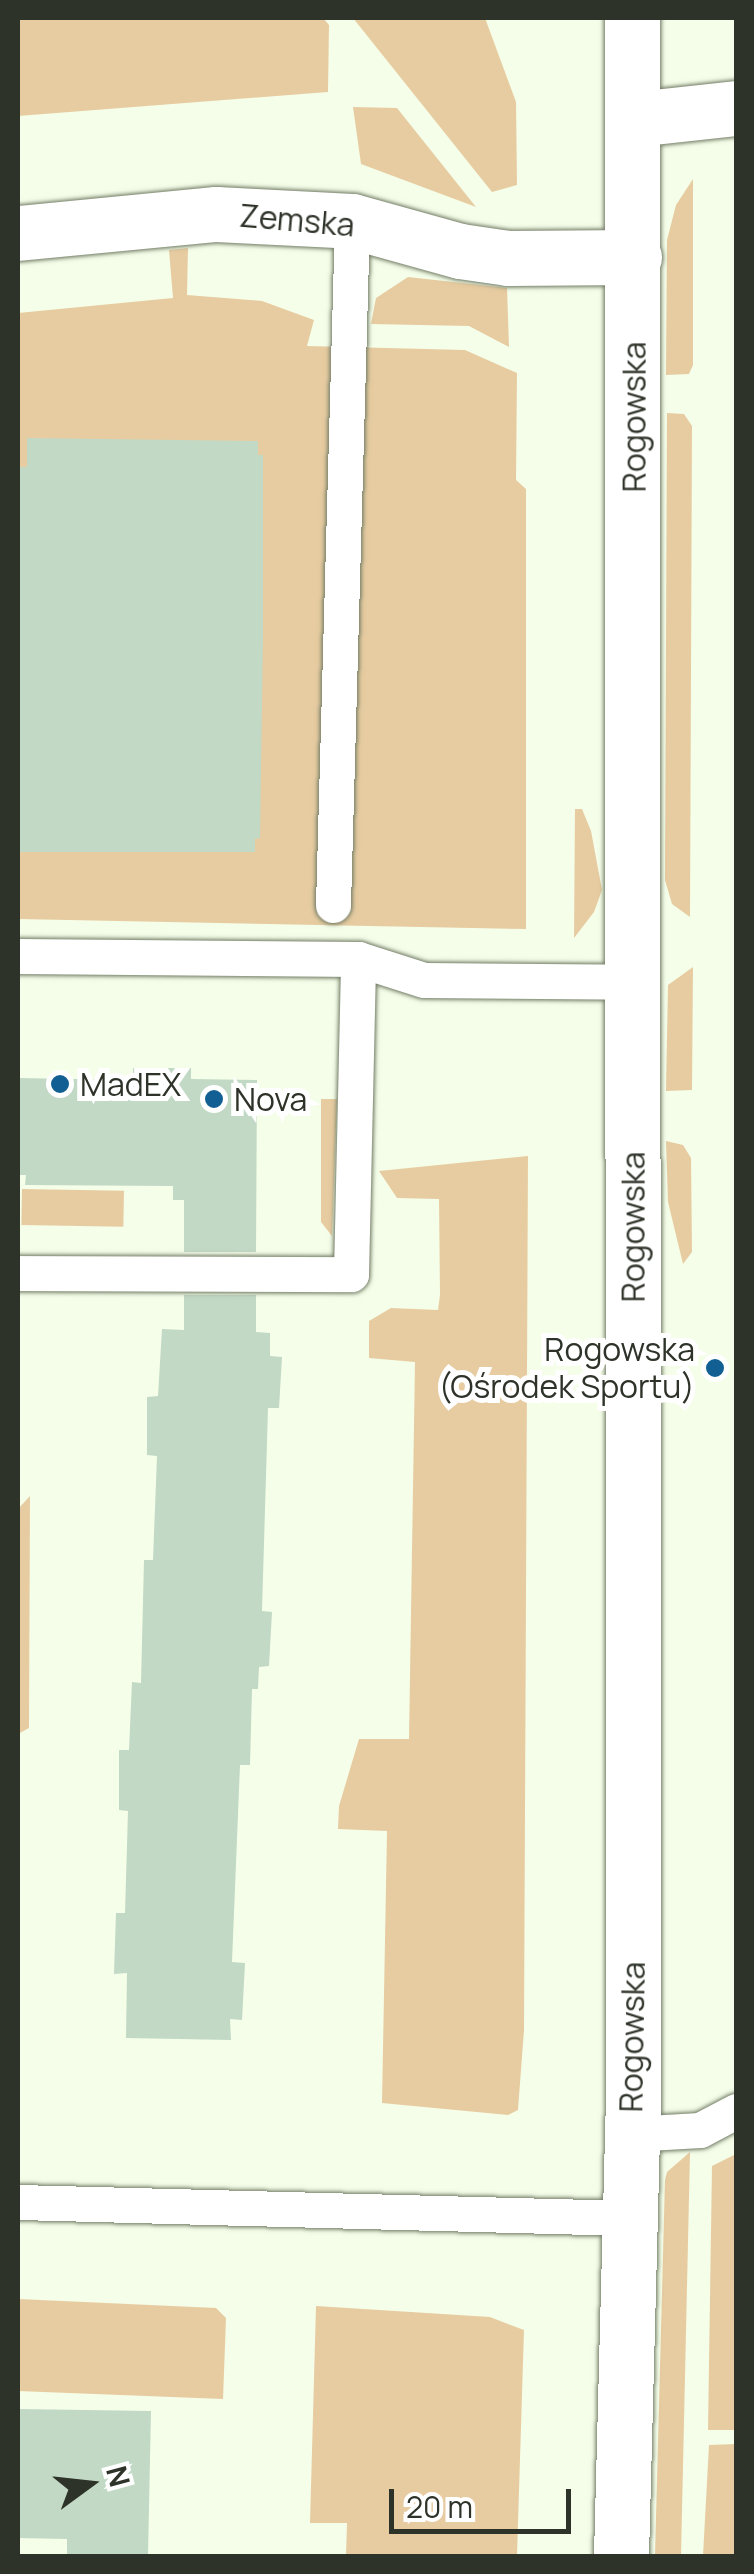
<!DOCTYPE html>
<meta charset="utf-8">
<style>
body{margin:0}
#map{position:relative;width:754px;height:2574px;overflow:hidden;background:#f5fee9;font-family:Manrope,sans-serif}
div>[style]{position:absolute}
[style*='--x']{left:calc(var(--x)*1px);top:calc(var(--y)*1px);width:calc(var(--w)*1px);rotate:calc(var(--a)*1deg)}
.green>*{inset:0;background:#e7cca1;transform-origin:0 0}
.building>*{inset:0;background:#c2d9c5}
.roads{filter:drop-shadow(0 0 2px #737d66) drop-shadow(0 0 2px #737d66)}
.service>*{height:35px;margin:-17.5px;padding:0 17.5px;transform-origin:17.5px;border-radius:17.5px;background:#fff}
.minor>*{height:55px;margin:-27.5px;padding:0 27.5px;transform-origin:27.5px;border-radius:27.5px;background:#fff}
.tertiary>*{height:55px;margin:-27.5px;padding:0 27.5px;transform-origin:27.5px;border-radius:27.5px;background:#fff}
.dots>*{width:28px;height:28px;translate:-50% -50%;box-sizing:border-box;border:5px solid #fff;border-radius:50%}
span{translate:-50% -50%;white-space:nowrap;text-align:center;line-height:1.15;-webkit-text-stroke:10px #fff;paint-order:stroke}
.street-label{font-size:32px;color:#2e3329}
.poi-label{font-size:32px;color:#2e3329}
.left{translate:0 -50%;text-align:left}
.right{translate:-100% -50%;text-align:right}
.frame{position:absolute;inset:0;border:20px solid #2e3329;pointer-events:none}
.north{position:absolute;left:40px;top:2434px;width:100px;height:100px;-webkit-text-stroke:8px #fff;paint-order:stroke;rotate:75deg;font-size:28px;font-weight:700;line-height:40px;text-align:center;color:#2e3329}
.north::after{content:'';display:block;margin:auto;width:35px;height:45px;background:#2e3329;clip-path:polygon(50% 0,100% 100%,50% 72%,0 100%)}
.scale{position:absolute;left:389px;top:2489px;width:182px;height:45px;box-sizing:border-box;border:5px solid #2e3329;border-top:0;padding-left:12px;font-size:30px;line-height:35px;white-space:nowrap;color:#2e3329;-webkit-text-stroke:8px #fff;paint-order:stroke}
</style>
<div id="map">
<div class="green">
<i style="clip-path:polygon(18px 18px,323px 18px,329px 25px,328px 92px,18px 116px)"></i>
<i style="clip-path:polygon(353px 18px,485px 18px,516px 102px,517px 185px,492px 192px)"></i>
<i style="clip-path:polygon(353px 107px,397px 108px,476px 207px,361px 164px)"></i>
<i style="clip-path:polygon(693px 179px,693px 365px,689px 374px,666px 375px,667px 240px,676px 205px)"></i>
<i style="clip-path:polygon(188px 248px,187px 295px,262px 301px,314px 320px,307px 346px,465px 350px,517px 373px,516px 480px,526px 489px,526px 929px,18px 919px,18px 313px,173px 298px,169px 250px)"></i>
<i style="clip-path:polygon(408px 277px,507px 288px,509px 347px,469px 326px,371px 324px,376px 298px)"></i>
<i style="clip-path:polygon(667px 413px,684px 414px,692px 426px,690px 917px,672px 904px,665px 880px)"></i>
<i style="clip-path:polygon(575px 809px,582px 809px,591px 831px,602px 890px,594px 912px,574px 938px)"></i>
<i style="clip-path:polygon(693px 967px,692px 1090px,666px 1091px,668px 985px)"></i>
<i style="clip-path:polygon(321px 1099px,337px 1099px,332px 1236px,321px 1222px)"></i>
<i style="clip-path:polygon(666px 1141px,683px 1145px,691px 1158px,692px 1252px,683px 1264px,668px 1202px)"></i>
<i style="clip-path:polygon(528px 1156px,524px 2030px,518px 2110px,508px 2115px,382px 2103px,387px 1831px,338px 1829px,339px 1806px,359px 1739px,409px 1739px,415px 1362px,369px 1358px,369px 1321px,391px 1308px,438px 1310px,440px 1295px,439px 1199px,397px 1198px,379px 1171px)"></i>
<i style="left:22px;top:1189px;width:102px;height:36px;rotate:1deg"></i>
<i style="clip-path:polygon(30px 1496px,29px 1728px,18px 1734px,18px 1509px)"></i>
<i style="clip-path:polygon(690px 2152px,681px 2556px,655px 2556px,665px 2180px,667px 2172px)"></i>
<i style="clip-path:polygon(736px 2154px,736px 2430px,708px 2430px,712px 2166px)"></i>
<i style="clip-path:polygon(18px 2299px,216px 2308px,226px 2318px,223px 2399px,18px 2391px)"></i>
<i style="clip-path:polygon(316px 2306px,490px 2317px,524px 2330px,517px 2556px,346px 2556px,347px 2523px,310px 2523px)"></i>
<i style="clip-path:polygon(736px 2444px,736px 2556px,703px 2556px,709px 2445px)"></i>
</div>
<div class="building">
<i style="clip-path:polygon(27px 438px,258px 441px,258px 455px,263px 455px,263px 637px,260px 838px,255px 839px,255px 852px,18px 852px,18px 467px,27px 467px)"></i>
<i style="clip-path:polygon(133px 1068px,191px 1068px,191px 1079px,257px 1080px,256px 1252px,184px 1252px,184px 1200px,173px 1200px,173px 1186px,25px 1185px,26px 1175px,18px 1175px,18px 1078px,133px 1080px)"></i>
<i style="clip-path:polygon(184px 1295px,256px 1295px,256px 1332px,270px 1333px,270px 1356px,282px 1357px,279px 1408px,268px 1408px,262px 1611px,272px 1612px,269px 1666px,259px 1667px,258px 1689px,252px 1689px,250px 1765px,240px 1765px,232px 1962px,245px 1963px,242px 2020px,230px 2019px,231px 2040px,126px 2038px,127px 1973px,114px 1974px,116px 1913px,125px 1913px,128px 1811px,119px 1810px,119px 1750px,129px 1750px,132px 1682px,141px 1683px,144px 1560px,153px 1560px,157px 1456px,147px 1455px,147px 1397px,158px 1396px,162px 1329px,184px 1330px)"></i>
<i style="clip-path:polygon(18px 2409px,151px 2411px,148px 2556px,67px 2556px,67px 2539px,18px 2538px)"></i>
</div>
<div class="roads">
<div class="service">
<i style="--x:333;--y:905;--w:684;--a:-88.41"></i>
<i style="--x:18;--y:956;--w:340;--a:0.5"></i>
<i style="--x:358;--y:959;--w:69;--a:17.7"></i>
<i style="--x:424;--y:980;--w:209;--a:0.5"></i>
<i style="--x:18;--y:1273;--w:333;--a:0.2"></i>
<i style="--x:351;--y:1274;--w:315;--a:-88.7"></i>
<i style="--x:630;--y:2134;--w:70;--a:-3.3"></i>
<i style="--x:700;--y:2130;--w:41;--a:-27.8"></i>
<i style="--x:18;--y:2202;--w:613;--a:1.5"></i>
</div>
<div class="minor">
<i style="--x:18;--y:233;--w:199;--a:-5.5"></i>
<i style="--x:216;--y:214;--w:136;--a:2.9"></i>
<i style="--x:352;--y:221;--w:112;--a:15.5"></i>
<i style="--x:460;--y:251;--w:49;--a:8.3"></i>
<i style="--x:508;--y:258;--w:126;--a:-0.5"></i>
</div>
<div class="tertiary">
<i style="--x:635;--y:119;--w:102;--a:-6.2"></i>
<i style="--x:621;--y:2556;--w:465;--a:-88.5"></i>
<i style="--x:633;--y:2091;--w:2073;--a:-90.03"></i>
</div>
</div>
<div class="dots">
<i style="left:60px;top:1084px;background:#126093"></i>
<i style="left:214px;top:1099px;background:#126093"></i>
<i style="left:715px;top:1368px;background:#126093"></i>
</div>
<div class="street-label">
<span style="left:297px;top:220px;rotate:5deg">Zemska</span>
<span style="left:634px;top:417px;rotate:-90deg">Rogowska</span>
<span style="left:633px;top:1227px;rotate:-90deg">Rogowska</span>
<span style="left:632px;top:2037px;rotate:-89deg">Rogowska</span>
</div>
<div class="poi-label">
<span class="left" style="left:80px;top:1084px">MadEX</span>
<span class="left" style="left:234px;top:1099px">Nova</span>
<span class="right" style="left:695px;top:1368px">Rogowska<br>(Ośrodek Sportu)</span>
</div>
<div class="frame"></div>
<div class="north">N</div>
<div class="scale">20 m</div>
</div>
